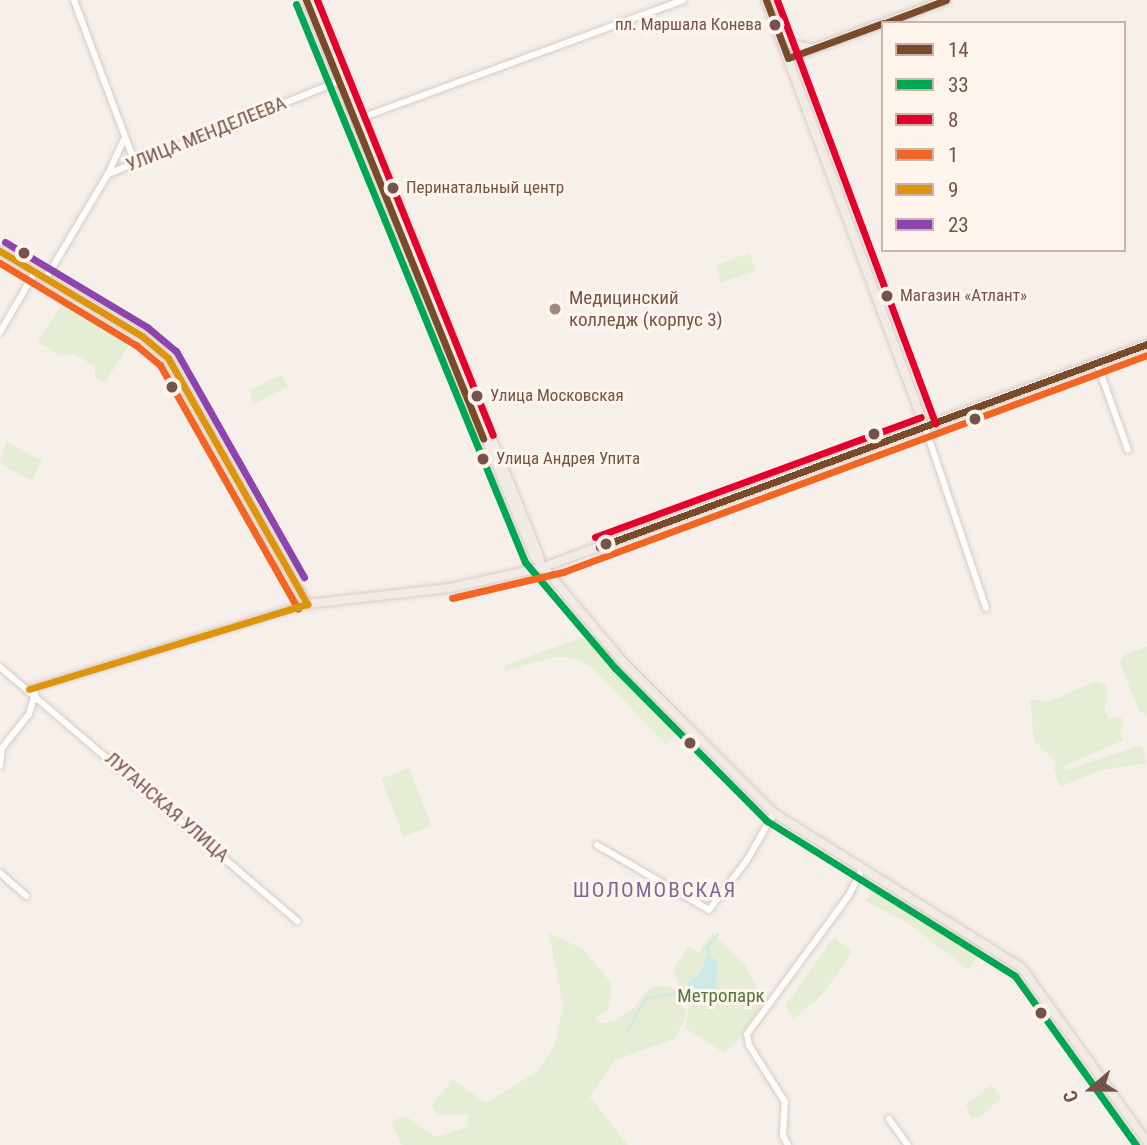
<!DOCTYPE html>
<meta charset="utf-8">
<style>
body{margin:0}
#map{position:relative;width:1147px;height:1145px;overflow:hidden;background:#f7f0ea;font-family:"Roboto Condensed",sans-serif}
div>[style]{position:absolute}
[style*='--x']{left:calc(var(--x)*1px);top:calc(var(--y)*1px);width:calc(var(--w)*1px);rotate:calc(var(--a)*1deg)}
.green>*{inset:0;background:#e6edd5;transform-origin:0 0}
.water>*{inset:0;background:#cce9e7}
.stream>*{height:2px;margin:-1px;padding:0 1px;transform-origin:1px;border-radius:1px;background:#cce9e7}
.roads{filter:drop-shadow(0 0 2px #d6ccc7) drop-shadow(0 0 2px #d6ccc7)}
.minor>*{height:6px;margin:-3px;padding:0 3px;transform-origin:3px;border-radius:3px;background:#fefdfc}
.major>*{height:8px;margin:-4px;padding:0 4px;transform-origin:4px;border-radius:4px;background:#f2ebe5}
.bus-1>*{height:7px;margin:-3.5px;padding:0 3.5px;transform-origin:3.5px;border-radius:3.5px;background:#7a4b2a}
.bus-2>*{height:7px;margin:-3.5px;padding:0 3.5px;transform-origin:3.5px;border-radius:3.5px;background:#00a651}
.bus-3>*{height:7px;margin:-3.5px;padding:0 3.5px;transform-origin:3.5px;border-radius:3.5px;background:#e4002b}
.bus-4>*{height:7px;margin:-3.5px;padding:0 3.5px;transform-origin:3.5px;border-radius:3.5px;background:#f26522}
.bus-5>*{height:7px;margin:-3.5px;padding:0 3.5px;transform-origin:3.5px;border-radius:3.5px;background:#dd950f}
.bus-6>*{height:7px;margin:-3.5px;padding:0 3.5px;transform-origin:3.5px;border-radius:3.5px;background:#8e44ad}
.dots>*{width:19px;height:19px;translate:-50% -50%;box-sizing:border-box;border:4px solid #fff5ec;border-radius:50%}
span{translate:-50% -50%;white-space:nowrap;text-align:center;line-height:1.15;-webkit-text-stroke:6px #fff5ec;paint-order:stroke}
.bus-label{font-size:17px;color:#75534a}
.right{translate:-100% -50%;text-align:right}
.left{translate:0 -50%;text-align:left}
.street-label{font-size:19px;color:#75534a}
.poi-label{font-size:19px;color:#75534a}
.park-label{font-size:19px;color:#577540}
.neighbourhood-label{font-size:21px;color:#806699;letter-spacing:2px}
.legend{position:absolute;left:881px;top:21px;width:245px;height:231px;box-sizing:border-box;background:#fff5ec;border:2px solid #c8b4ab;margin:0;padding:9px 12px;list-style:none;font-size:21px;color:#75534a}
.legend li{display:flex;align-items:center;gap:14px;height:35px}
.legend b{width:35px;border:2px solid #c8b4ab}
.north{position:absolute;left:1056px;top:1054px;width:70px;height:70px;-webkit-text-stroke:5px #fff5ec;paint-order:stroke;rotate:250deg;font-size:19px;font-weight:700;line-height:28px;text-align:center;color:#75534a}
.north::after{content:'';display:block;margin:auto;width:24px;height:32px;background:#75534a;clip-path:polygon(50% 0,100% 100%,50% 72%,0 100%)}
</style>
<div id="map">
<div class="green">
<i style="clip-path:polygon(749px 253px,757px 271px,720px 283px,716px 265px)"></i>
<i style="clip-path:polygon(65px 299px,132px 340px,105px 383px,95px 377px,94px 366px,74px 354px,60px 356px,38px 342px)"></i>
<i style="clip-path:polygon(282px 374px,287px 387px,253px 405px,250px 390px)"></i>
<i style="clip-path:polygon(6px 441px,42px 461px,31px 481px,0 463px)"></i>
<i style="clip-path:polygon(588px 635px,594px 635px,682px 728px,666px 744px,591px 667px,574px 658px,554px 657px,504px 671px,505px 665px)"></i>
<i style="clip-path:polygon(1147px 646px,1147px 716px,1138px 709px,1120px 663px,1124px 655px)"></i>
<i style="clip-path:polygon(1095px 681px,1107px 685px,1105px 712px,1109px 718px,1121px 717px,1124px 726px,1119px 733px,1124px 740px,1064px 766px,1065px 770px,1142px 745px,1146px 763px,1101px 770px,1060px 787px,1054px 770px,1056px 761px,1034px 741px,1030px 700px,1051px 701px)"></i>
<i style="left:409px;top:768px;width:62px;height:30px;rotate:69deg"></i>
<i style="clip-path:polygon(876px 885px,981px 943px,982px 950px,969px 970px,909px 924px,866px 901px)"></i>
<i style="clip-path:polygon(549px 933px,583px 949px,612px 984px,608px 1011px,595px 1018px,601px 1023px,614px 1022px,634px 1008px,647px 990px,658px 986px,670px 987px,682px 998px,687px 1013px,675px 1039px,615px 1060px,590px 1097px,628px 1145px,402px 1145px,391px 1121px,406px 1116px,435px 1137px,467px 1127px,469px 1115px,438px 1114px,431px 1106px,453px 1080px,486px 1103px,538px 1071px,555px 1045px,563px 1005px)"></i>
<i style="clip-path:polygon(713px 934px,745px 965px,763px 1001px,739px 1039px,724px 1053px,685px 1028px,689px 1008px,673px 970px,689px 946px,698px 953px)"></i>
<i style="clip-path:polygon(834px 937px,851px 950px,850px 956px,822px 995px,794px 1019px,785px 1006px)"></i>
<i style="clip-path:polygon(991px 1084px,1002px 1098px,978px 1118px,972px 1118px,965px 1106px)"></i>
</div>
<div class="water">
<i style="clip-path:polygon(708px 953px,717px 962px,716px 992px,695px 1001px,687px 983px,701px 972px)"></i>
</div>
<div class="stream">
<i style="--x:709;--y:953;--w:5;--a:-112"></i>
<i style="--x:707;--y:948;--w:18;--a:-52"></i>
<i style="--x:627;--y:1032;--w:38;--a:-61"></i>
<i style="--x:645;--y:999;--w:39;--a:-10"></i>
</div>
<div class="roads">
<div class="minor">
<i style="--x:74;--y:0;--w:174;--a:69.5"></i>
<i style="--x:361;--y:118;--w:343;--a:-20.1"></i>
<i style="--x:108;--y:174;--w:41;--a:-65.3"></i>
<i style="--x:46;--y:278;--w:121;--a:-59.2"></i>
<i style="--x:108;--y:174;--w:249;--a:-21.9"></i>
<i style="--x:0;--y:332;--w:69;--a:-59.7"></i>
<i style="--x:1097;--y:363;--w:92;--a:70.4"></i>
<i style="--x:925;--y:427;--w:191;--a:71.4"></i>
<i style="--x:0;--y:667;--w:391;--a:40.5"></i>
<i style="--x:29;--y:689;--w:291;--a:-17"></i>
<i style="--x:0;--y:766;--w:18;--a:-84"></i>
<i style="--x:2;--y:748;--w:43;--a:-51.5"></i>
<i style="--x:29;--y:714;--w:21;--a:-73"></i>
<i style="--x:597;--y:845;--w:129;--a:30.1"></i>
<i style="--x:709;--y:910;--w:63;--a:-52.8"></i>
<i style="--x:747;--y:860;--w:54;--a:-60.1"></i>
<i style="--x:0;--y:873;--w:35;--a:41"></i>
<i style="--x:889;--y:1119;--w:32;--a:54"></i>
<i style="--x:788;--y:1145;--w:10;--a:-119"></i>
<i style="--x:783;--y:1136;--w:34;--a:-87"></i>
<i style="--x:785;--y:1102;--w:67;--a:-122.3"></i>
<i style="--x:749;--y:1045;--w:11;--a:-100"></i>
<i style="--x:747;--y:1034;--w:172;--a:-53.7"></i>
<i style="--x:849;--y:895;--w:28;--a:-63"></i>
</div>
<div class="major">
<i style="--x:306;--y:0;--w:601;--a:67.7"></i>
<i style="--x:534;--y:556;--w:137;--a:50"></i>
<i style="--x:622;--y:661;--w:215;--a:45"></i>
<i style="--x:774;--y:813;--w:292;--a:32"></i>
<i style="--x:1022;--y:968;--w:214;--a:54.3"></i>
<i style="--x:314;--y:0;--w:602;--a:67.95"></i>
<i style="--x:766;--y:0;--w:456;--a:69.6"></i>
<i style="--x:884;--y:23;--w:66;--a:-20.4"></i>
<i style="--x:782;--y:35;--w:13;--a:45"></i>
<i style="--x:791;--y:44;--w:19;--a:12"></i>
<i style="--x:788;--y:58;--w:101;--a:-20.2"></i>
<i style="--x:0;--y:251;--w:165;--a:30.9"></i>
<i style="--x:142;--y:336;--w:34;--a:40"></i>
<i style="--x:168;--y:358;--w:283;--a:60.5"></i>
<i style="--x:307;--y:604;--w:144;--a:-6.4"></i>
<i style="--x:450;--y:588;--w:96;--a:-12.6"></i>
<i style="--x:544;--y:567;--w:643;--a:-20.3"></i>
</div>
</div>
<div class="bus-1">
<i style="--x:306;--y:0;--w:473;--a:68"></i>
<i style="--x:766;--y:0;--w:62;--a:69.2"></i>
<i style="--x:885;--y:23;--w:65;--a:-20.7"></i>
<i style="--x:788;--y:58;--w:101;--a:-20.2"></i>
<i style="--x:599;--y:547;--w:584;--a:-20.33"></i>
</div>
<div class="bus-2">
<i style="--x:296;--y:4;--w:603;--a:67.69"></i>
<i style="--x:525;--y:562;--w:139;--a:49.7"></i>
<i style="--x:615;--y:668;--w:216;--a:45.2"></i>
<i style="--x:767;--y:821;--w:292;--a:32"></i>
<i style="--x:1015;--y:976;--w:208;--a:54.4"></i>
</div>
<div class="bus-3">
<i style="--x:317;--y:0;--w:469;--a:68"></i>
<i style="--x:777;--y:0;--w:452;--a:69.5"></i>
<i style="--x:595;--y:537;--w:347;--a:-20.2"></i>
</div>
<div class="bus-4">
<i style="--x:0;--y:263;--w:159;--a:31.1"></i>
<i style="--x:136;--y:345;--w:31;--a:40"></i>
<i style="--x:160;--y:365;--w:280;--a:60.5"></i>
<i style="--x:452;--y:598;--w:114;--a:-13.2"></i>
<i style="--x:563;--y:572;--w:623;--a:-20.38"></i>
</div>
<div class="bus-5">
<i style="--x:0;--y:251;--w:165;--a:30.9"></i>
<i style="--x:142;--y:336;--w:34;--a:40"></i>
<i style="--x:168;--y:358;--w:283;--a:60.5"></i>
<i style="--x:29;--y:689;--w:291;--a:-17"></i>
</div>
<div class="bus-6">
<i style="--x:5;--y:242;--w:165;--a:30.9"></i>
<i style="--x:147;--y:327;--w:38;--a:40"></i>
<i style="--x:176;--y:351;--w:260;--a:60.5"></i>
</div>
<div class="dots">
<i style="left:775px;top:25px;background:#75534a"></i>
<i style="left:393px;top:188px;background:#75534a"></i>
<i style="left:24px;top:253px;background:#75534a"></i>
<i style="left:887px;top:296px;background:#75534a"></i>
<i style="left:555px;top:309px;background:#a28a82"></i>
<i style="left:172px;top:387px;background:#75534a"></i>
<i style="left:477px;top:396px;background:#75534a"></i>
<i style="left:975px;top:419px;background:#75534a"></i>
<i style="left:874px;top:434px;background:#75534a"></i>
<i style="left:483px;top:459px;background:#75534a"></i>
<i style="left:606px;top:544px;background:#75534a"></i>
<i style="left:690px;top:743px;background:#75534a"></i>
<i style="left:1041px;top:1013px;background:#75534a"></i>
</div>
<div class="bus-label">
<span class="right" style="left:762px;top:25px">пл. Маршала Конева</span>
<span class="left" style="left:406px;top:188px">Перинатальный центр</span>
<span class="left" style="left:900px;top:296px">Магазин «Атлант»</span>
<span class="left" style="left:490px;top:396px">Улица Московская</span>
<span class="left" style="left:496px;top:459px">Улица Андрея Упита</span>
</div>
<div class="street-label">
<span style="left:206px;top:134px;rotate:-22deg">УЛИЦА МЕНДЕЛЕЕВА</span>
<span style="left:167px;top:807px;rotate:41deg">ЛУГАНСКАЯ УЛИЦА</span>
</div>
<div class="poi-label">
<span class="left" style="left:569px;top:309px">Медицинский<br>колледж (корпус 3)</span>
</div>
<div class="park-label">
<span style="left:721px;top:996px">Метропарк</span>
</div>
<div class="neighbourhood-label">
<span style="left:655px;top:890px">ШОЛОМОВСКАЯ</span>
</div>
<ul class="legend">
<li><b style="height:9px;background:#7a4b2a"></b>14</li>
<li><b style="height:9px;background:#00a651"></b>33</li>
<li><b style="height:9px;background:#e4002b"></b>8</li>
<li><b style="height:9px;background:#f26522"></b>1</li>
<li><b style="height:9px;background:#dd950f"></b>9</li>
<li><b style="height:9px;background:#8e44ad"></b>23</li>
</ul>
<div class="north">С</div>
</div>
